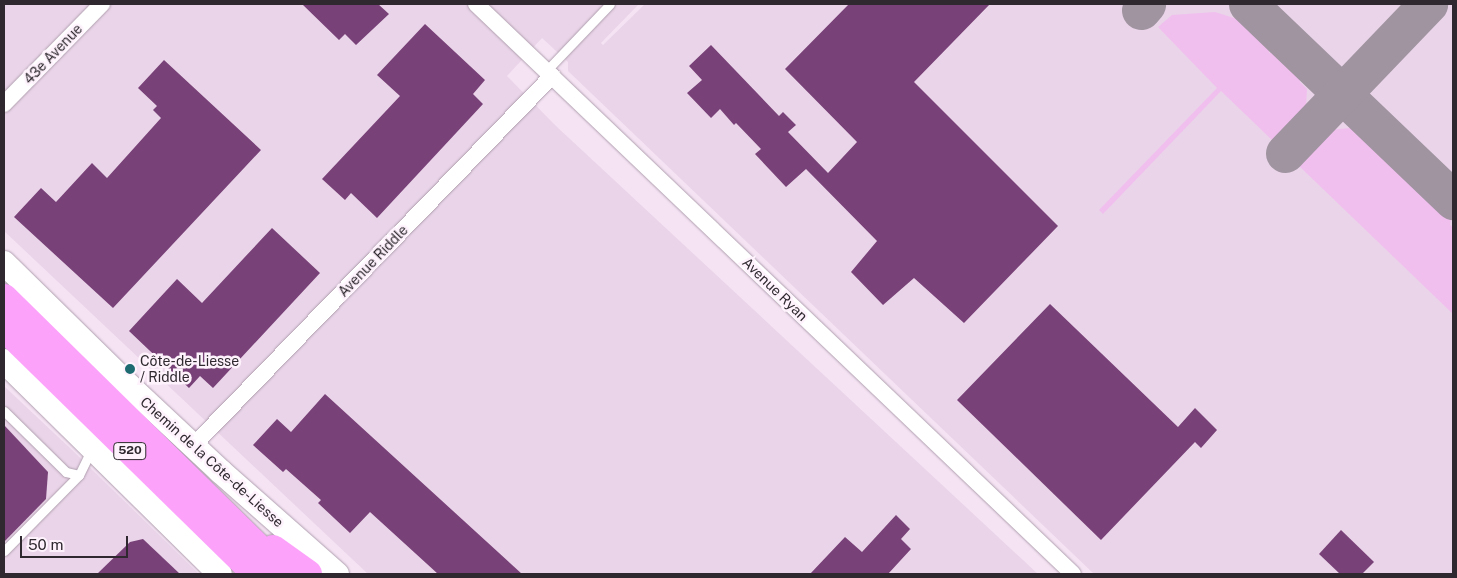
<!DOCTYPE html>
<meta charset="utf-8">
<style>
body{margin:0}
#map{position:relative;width:1457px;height:578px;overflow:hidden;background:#f5e3f4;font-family:"Public Sans",sans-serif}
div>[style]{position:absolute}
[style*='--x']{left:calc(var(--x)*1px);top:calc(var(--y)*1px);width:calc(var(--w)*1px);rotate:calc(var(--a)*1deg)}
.built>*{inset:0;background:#ead4e9}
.green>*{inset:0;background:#f0bfee}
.taxiway>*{height:39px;margin:-19.5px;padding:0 19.5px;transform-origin:19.5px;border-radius:19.5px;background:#a094a0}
.building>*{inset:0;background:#784177}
.roads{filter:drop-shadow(0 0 1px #b0a0af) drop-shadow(0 0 1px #b0a0af)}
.lane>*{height:9px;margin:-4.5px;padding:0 4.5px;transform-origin:4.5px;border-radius:4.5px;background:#fff}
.street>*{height:16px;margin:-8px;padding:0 8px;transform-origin:8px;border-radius:8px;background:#fff}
.secondary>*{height:24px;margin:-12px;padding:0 12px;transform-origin:12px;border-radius:12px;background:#fff}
.highway>*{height:28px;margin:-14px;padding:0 14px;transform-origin:14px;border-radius:14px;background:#fda2fb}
.dots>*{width:14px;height:14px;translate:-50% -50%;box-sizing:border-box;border:2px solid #fef3fd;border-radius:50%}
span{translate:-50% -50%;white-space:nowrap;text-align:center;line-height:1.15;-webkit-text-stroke:5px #fef3fd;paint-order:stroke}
.shield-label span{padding:1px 4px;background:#fef3fd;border:1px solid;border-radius:4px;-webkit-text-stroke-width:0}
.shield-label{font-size:12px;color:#2f292f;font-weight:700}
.street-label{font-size:14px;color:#2f292f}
.poi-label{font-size:14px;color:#2f292f}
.left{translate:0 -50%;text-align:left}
.frame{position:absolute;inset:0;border:5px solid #2f292f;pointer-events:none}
.scale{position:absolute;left:20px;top:536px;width:108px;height:22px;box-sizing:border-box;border:2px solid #2f292f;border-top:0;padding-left:6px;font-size:15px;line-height:18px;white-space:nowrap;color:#2f292f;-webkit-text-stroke:4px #fef3fd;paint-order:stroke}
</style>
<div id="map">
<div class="built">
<i style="clip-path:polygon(4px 4px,639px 4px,601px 43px,603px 45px,645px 4px,1453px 4px,1453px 574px,1094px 574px,568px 71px,568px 62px,542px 38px,507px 76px,556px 126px,1038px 574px,368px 574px,4px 231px)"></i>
<i style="clip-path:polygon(4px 386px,70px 448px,199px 574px,4px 574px)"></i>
</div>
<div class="green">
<i style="clip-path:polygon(1215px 12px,1234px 18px,1239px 18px,1269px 46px,1269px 53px,1276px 53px,1300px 76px,1300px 82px,1307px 89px,1306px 107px,1276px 139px,1272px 140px,1221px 91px,1103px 214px,1099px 210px,1217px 88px,1158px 27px,1172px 15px)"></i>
<i style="clip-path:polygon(1350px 128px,1356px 133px,1360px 133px,1385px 157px,1390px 166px,1393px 165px,1451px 220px,1450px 225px,1453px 227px,1453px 314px,1297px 164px,1329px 130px)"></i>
</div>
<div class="taxiway">
<i style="--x:1248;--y:4;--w:284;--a:43.7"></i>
<i style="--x:1141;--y:10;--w:8;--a:-50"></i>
<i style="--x:1285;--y:153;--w:207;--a:-46.2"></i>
</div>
<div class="building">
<i style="clip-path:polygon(302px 4px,378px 4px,389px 14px,356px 45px,345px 34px,339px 40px)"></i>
<i style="clip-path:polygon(849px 4px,990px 4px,914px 82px,1058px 226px,964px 323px,914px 278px,883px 305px,851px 272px,877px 241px,806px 169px,786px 187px,755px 154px,761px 149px,736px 123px,734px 125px,720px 109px,711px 118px,687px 93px,702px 80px,689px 66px,711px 45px,779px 116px,783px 112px,796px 125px,788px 132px,828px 173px,857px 142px,785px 69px)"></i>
<i style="clip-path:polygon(425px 24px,485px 80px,473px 94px,483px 104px,377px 218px,351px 193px,345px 200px,322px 179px,400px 96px,377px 75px)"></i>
<i style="clip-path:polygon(164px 60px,261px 150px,113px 308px,14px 217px,41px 188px,56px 202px,92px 163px,107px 178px,161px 118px,153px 110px,157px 106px,138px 88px)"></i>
<i style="clip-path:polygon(272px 228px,320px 273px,213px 388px,200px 376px,189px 388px,129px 331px,177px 279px,202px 303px)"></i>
<i style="clip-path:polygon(1050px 304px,1178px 427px,1195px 408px,1217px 430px,1201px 448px,1195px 442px,1101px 540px,957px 400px)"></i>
<i style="clip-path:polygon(325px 394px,522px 574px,438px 574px,370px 512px,350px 533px,318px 503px,321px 500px,286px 469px,283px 472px,253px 445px,277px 419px,291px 432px)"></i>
<i style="clip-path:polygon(4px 425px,48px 472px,46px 499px,4px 542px)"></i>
<i style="clip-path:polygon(896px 515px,910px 529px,901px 539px,911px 549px,888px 574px,810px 574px,845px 537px,862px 552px)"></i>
<i style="clip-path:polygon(1341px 530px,1374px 562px,1362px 574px,1340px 574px,1319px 554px)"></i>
<i style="clip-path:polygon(143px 539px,180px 574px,97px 574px,130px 542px)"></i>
</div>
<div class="roads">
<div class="lane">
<i style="--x:547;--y:70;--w:91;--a:-46.3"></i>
<i style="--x:4;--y:411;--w:87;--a:44.5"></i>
<i style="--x:66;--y:472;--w:13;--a:13"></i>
<i style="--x:79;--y:475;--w:30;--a:-64"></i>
<i style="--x:4;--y:551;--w:107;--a:-45.4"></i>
</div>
<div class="street">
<i style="--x:476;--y:4;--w:825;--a:43.67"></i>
<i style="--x:4;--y:104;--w:140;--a:-45.6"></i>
<i style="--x:193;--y:446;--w:516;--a:-45.86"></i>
</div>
<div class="secondary">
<i style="--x:4;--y:263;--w:175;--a:44.5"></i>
<i style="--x:129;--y:386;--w:125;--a:43"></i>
<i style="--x:220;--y:471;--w:156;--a:41.4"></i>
<i style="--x:4;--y:361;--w:303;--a:44.6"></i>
</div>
<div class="highway">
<i style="--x:4;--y:298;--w:394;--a:44.5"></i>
<i style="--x:4;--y:327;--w:353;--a:44.4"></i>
<i style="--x:273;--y:549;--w:43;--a:35.5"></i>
</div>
</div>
<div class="dots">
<i style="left:130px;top:369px;background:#1d6a70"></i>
</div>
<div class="shield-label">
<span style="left:130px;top:451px">520</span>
</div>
<div class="street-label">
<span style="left:53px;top:54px;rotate:-46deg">43e Avenue</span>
<span style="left:373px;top:261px;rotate:-46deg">Avenue Riddle</span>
<span style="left:775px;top:289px;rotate:44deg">Avenue Ryan</span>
<span style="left:212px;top:462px;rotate:42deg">Chemin de la Côte-de-Liesse</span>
</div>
<div class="poi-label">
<span class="left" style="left:140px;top:369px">Côte-de-Liesse<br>/ Riddle</span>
</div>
<div class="frame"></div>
<div class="scale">50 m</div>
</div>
